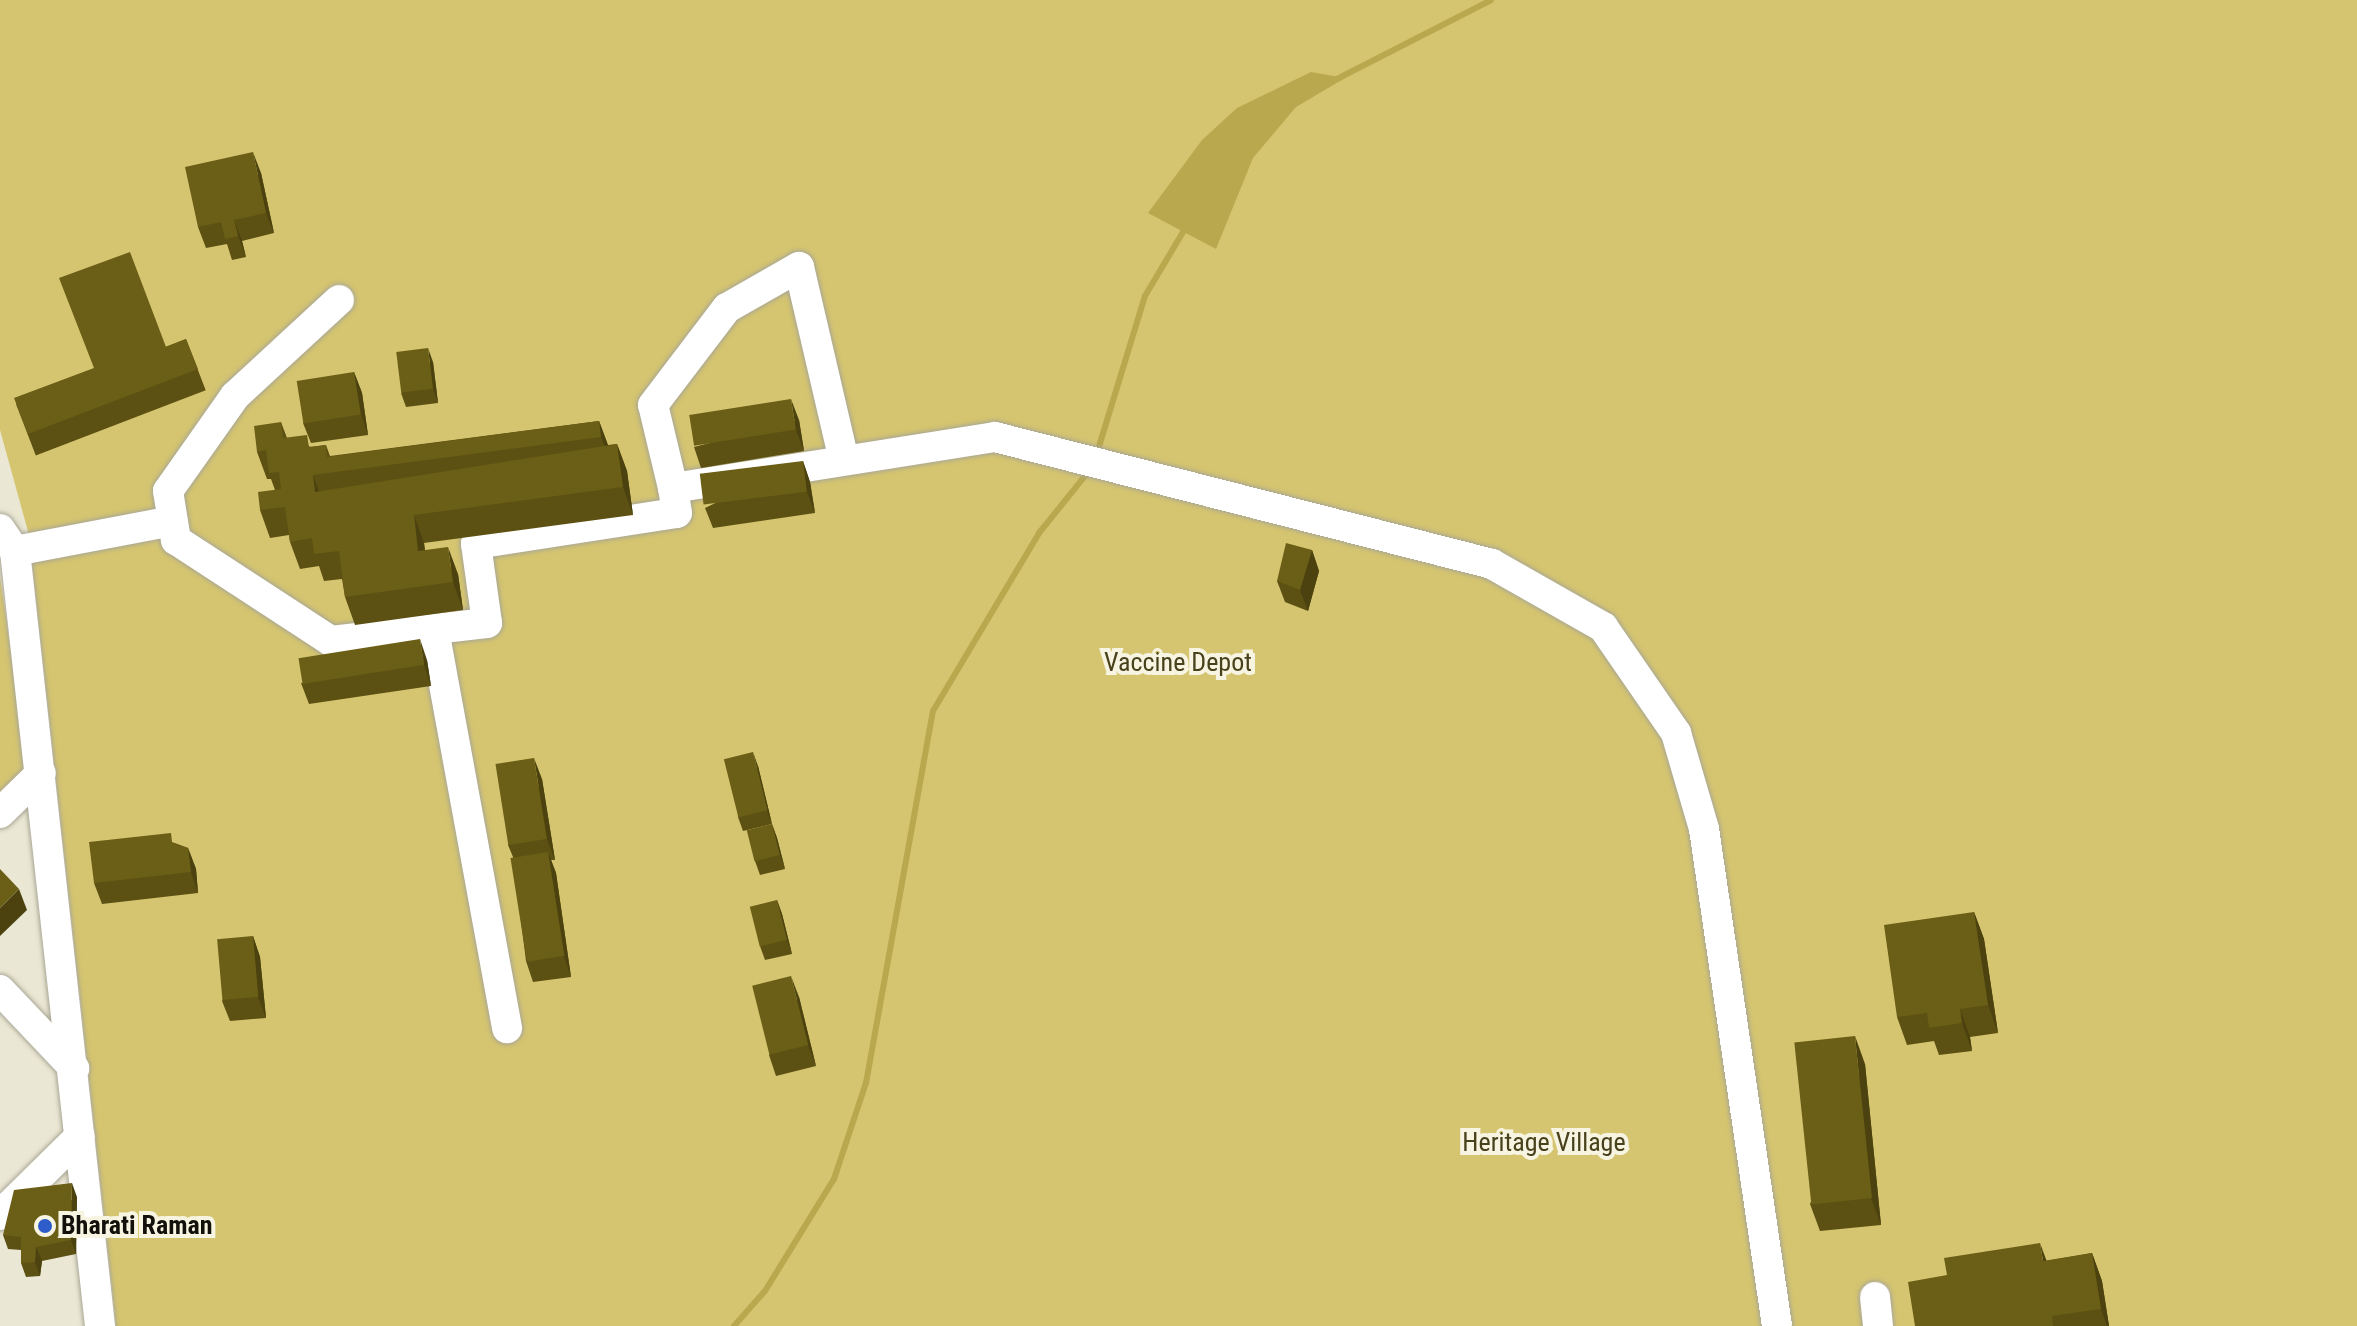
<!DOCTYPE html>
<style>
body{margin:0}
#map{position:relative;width:2357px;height:1326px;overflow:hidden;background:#eae7d4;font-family:"Roboto Condensed",sans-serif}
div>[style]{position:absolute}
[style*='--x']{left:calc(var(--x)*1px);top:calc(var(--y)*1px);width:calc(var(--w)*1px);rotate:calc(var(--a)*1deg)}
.green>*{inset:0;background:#d5c570}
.water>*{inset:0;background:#b9a84e}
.stream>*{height:6px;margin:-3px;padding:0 3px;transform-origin:3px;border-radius:3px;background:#b9a84e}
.roads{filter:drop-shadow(0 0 2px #a9a694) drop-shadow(0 0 2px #a9a694)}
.minor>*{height:30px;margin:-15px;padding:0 15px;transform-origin:15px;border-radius:15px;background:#fff}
.wall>*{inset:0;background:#5c5113;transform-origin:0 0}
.shaded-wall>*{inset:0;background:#4b420f}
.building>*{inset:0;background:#6b5e16;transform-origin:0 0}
.dots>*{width:22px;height:22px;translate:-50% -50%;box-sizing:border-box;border:4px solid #f7f4e1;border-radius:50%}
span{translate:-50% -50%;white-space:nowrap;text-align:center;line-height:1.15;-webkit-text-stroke:8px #f7f4e1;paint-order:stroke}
.park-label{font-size:26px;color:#48411b}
.poi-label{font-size:26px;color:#11100a;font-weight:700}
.left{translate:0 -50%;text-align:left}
</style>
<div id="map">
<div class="green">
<i style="clip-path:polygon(0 0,2357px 0,2357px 1326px,116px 1326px,29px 535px,0 430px)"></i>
<i style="clip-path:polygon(0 577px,28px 769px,0 796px)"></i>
</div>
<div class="water">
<i style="clip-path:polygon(1311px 72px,1345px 78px,1296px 107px,1253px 158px,1216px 249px,1148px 213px,1202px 140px,1237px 108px)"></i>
</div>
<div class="stream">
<i style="--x:1335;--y:80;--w:175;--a:-27.1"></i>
<i style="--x:1097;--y:453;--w:164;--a:-73"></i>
<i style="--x:1145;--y:296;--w:80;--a:-59.3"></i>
<i style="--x:734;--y:1326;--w:47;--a:-48.5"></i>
<i style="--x:765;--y:1291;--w:132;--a:-58.4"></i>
<i style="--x:834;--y:1179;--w:101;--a:-71.6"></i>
<i style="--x:866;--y:1083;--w:378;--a:-79.8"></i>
<i style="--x:933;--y:711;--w:207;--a:-59.2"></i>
<i style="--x:1039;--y:533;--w:80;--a:-51.1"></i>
</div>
<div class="roads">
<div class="minor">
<i style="--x:339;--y:300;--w:142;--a:137.3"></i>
<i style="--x:235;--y:396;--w:116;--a:125.2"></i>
<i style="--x:168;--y:491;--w:50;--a:80.7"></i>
<i style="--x:176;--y:540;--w:185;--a:33.1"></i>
<i style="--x:331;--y:641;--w:157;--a:-6.6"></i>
<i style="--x:487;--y:623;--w:80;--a:-97.9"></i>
<i style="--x:476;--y:544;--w:203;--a:-8.8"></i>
<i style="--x:677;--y:513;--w:25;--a:-99"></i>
<i style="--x:673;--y:488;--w:326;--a:-9"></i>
<i style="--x:995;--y:437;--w:513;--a:14.33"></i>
<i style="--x:1492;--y:564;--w:128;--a:29.6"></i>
<i style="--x:1603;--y:627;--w:129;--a:55.4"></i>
<i style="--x:1676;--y:733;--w:100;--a:73.7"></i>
<i style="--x:1704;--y:829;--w:502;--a:81.64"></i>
<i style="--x:673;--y:488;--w:85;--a:-103.5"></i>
<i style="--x:653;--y:405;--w:122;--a:-52.7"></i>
<i style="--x:727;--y:308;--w:83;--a:-29.7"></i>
<i style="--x:799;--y:267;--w:198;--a:76.9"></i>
<i style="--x:0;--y:529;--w:27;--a:56"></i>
<i style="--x:15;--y:551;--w:780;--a:83.74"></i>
<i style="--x:15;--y:551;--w:160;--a:-10.8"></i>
<i style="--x:434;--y:630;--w:405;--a:79.6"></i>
<i style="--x:0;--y:813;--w:57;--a:-44.3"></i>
<i style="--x:0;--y:990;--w:108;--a:46.5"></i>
<i style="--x:0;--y:1215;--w:112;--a:-44.6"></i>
<i style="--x:1875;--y:1297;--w:29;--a:84"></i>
</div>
</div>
<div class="wall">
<i style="clip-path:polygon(261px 173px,274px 233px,242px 241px,246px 257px,232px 260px,227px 244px,206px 248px,198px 227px)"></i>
<i style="left:186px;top:339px;width:55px;height:182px;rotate:69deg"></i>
<i style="clip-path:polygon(433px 362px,438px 403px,406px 407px,401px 393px)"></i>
<i style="clip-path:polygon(354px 372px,362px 393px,368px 435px,311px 443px,303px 423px)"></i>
<i style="clip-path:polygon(799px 420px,804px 451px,701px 468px,694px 447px)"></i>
<i style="clip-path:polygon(599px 421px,608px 445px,617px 444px,627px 471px,633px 515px,424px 543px,425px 550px,458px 574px,463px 610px,355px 625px,345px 597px,342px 579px,324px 581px,319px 566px,300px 569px,290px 542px,289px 535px,270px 538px,260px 510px,275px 490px,271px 479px,267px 479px,257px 452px,281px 422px,287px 438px,311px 447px,326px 445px,330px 456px)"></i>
<i style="clip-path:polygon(803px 461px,810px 482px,815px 513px,713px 528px,705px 508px)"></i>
<i style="clip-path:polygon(1312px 550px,1319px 571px,1308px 611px,1285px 602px,1277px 581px)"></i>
<i style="clip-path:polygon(427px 660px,431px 686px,309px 704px,301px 683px)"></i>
<i style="clip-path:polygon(758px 766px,772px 824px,743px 831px,738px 817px)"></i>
<i style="clip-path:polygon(542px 779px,555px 860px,551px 860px,556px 873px,571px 977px,533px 982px,526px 961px,513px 857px,508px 845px)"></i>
<i style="clip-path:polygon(772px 824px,777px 838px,785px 869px,760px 875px,755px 861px)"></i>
<i style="clip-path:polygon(174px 843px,188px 848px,196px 869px,198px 893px,102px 904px,94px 883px)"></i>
<i style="clip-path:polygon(777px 900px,782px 914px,792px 954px,765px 960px,760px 946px)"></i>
<i style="clip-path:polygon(1974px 912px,1984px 939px,1998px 1033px,1970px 1037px,1972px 1051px,1939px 1055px,1934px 1041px,1907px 1045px,1897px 1017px)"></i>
<i style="clip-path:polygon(253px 936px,260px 957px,266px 1018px,230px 1021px,222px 1001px)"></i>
<i style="clip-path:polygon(799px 997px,816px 1066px,776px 1076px,769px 1055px)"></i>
<i style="clip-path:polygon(1865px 1064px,1881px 1225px,1820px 1231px,1810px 1204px)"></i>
<i style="clip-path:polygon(77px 1197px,76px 1254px,42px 1261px,40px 1276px,26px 1277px,21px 1263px,21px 1250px,8px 1249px,3px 1235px)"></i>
<i style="clip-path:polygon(2092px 1253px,2102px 1281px,2109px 1326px,1915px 1326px,2046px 1261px)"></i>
</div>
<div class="shaded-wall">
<i style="clip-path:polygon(253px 152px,261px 173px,274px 233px,266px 213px)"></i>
<i style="clip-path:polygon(234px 220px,242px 241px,246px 257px,238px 236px)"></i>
<i style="clip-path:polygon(428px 348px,433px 362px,438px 403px,433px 389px)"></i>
<i style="clip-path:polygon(354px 372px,362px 393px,368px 435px,361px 414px)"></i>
<i style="clip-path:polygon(791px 399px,799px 420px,804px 451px,796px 430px)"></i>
<i style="clip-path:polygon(599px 421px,609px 448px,611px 464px,601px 437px)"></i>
<i style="clip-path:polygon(617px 444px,627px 471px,633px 515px,623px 487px)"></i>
<i style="clip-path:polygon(803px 461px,810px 482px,815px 513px,807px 492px)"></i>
<i style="clip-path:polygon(313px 475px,323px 502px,315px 492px)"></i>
<i style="clip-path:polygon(414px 515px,424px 543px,428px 578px,418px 551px)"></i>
<i style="clip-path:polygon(448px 547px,458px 574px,463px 610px,453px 582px)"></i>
<i style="clip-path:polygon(1312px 550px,1319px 571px,1308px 611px,1300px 590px)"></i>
<i style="clip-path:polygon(420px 639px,427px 660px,431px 686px,424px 665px)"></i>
<i style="clip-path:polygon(753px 752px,758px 766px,772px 824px,767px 810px)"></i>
<i style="clip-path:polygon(534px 758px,542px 779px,555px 860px,547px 839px)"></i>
<i style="clip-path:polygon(772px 824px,777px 838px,785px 869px,780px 855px)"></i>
<i style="clip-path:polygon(188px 848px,196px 869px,198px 893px,191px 872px)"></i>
<i style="clip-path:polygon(548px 852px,556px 873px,571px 977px,564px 956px)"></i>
<i style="clip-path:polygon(19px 889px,27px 910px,0 936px,0 908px)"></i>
<i style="clip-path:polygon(777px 900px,782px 914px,792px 954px,787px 940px)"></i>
<i style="clip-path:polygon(1974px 912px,1984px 939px,1998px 1033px,1988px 1005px)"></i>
<i style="clip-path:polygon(253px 936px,260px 957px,266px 1018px,258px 997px)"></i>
<i style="clip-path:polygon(791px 976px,799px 997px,816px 1066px,808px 1045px)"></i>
<i style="clip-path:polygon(1960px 1009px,1970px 1037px,1972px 1051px,1962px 1023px)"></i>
<i style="clip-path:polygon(1855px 1036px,1865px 1064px,1881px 1225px,1871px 1198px)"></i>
<i style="clip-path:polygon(72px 1183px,77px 1197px,76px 1254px,71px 1240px)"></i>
<i style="clip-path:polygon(2040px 1243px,2050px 1270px,2043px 1261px)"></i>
<i style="clip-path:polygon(36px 1247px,42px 1261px,40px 1276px,35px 1262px)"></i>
<i style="clip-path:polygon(2092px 1253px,2102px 1281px,2109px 1326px,2107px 1326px,2101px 1309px)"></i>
</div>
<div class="building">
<i style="clip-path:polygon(253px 152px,266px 213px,234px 220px,238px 236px,225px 239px,221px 222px,198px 227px,185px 167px)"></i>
<i style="clip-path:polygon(130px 252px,166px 347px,186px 339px,198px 369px,28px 434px,14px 398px,94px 368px,59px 278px)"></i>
<i style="left:428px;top:348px;width:41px;height:32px;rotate:83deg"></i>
<i style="left:354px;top:372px;width:43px;height:58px;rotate:81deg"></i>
<i style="left:791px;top:399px;width:31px;height:103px;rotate:81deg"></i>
<i style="clip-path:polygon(599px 421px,601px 437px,313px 475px,315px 492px,617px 444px,623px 487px,414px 515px,418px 551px,448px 547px,453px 582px,345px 597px,339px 551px,314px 554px,312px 538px,290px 542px,285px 507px,260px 510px,258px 492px,281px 489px,279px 472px,269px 473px,266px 450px,257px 452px,254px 426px,281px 422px,283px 438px,307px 435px,309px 447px,326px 445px,327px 457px)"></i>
<i style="left:803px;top:461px;width:31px;height:104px;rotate:83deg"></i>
<i style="clip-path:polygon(1286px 543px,1312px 550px,1300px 590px,1277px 581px)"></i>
<i style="left:420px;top:639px;width:26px;height:123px;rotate:81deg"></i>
<i style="left:753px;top:752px;width:60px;height:30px;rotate:76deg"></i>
<i style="left:534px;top:758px;width:82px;height:39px;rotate:81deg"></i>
<i style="left:772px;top:824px;width:32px;height:26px;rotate:76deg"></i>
<i style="clip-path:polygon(171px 833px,172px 842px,188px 848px,191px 872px,94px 883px,89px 842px)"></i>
<i style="left:548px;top:852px;width:105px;height:38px;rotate:81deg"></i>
<i style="clip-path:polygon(0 869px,19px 889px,0 908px)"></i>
<i style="left:777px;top:900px;width:41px;height:28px;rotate:76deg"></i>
<i style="clip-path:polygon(1974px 912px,1988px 1005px,1960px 1009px,1962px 1023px,1929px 1028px,1927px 1013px,1897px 1017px,1884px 925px)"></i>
<i style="left:253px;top:936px;width:61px;height:36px;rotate:85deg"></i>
<i style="left:791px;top:976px;width:71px;height:40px;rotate:76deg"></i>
<i style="left:1855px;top:1036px;width:163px;height:61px;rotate:84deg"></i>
<i style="clip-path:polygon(72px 1183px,71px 1240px,36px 1247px,35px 1262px,21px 1263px,21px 1237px,3px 1235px,14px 1190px)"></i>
<i style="clip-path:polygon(2040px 1243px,2043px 1261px,2092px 1253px,2101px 1309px,2052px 1316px,2053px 1326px,1915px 1326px,1908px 1282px,1947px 1275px,1944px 1258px)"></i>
</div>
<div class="dots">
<i style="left:45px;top:1226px;background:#2f5ccb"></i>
</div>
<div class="park-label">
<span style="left:1178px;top:663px">Vaccine Depot</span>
<span style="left:1544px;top:1143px">Heritage Village</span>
</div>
<div class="poi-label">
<span class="left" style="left:61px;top:1226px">Bharati Raman</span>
</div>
</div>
